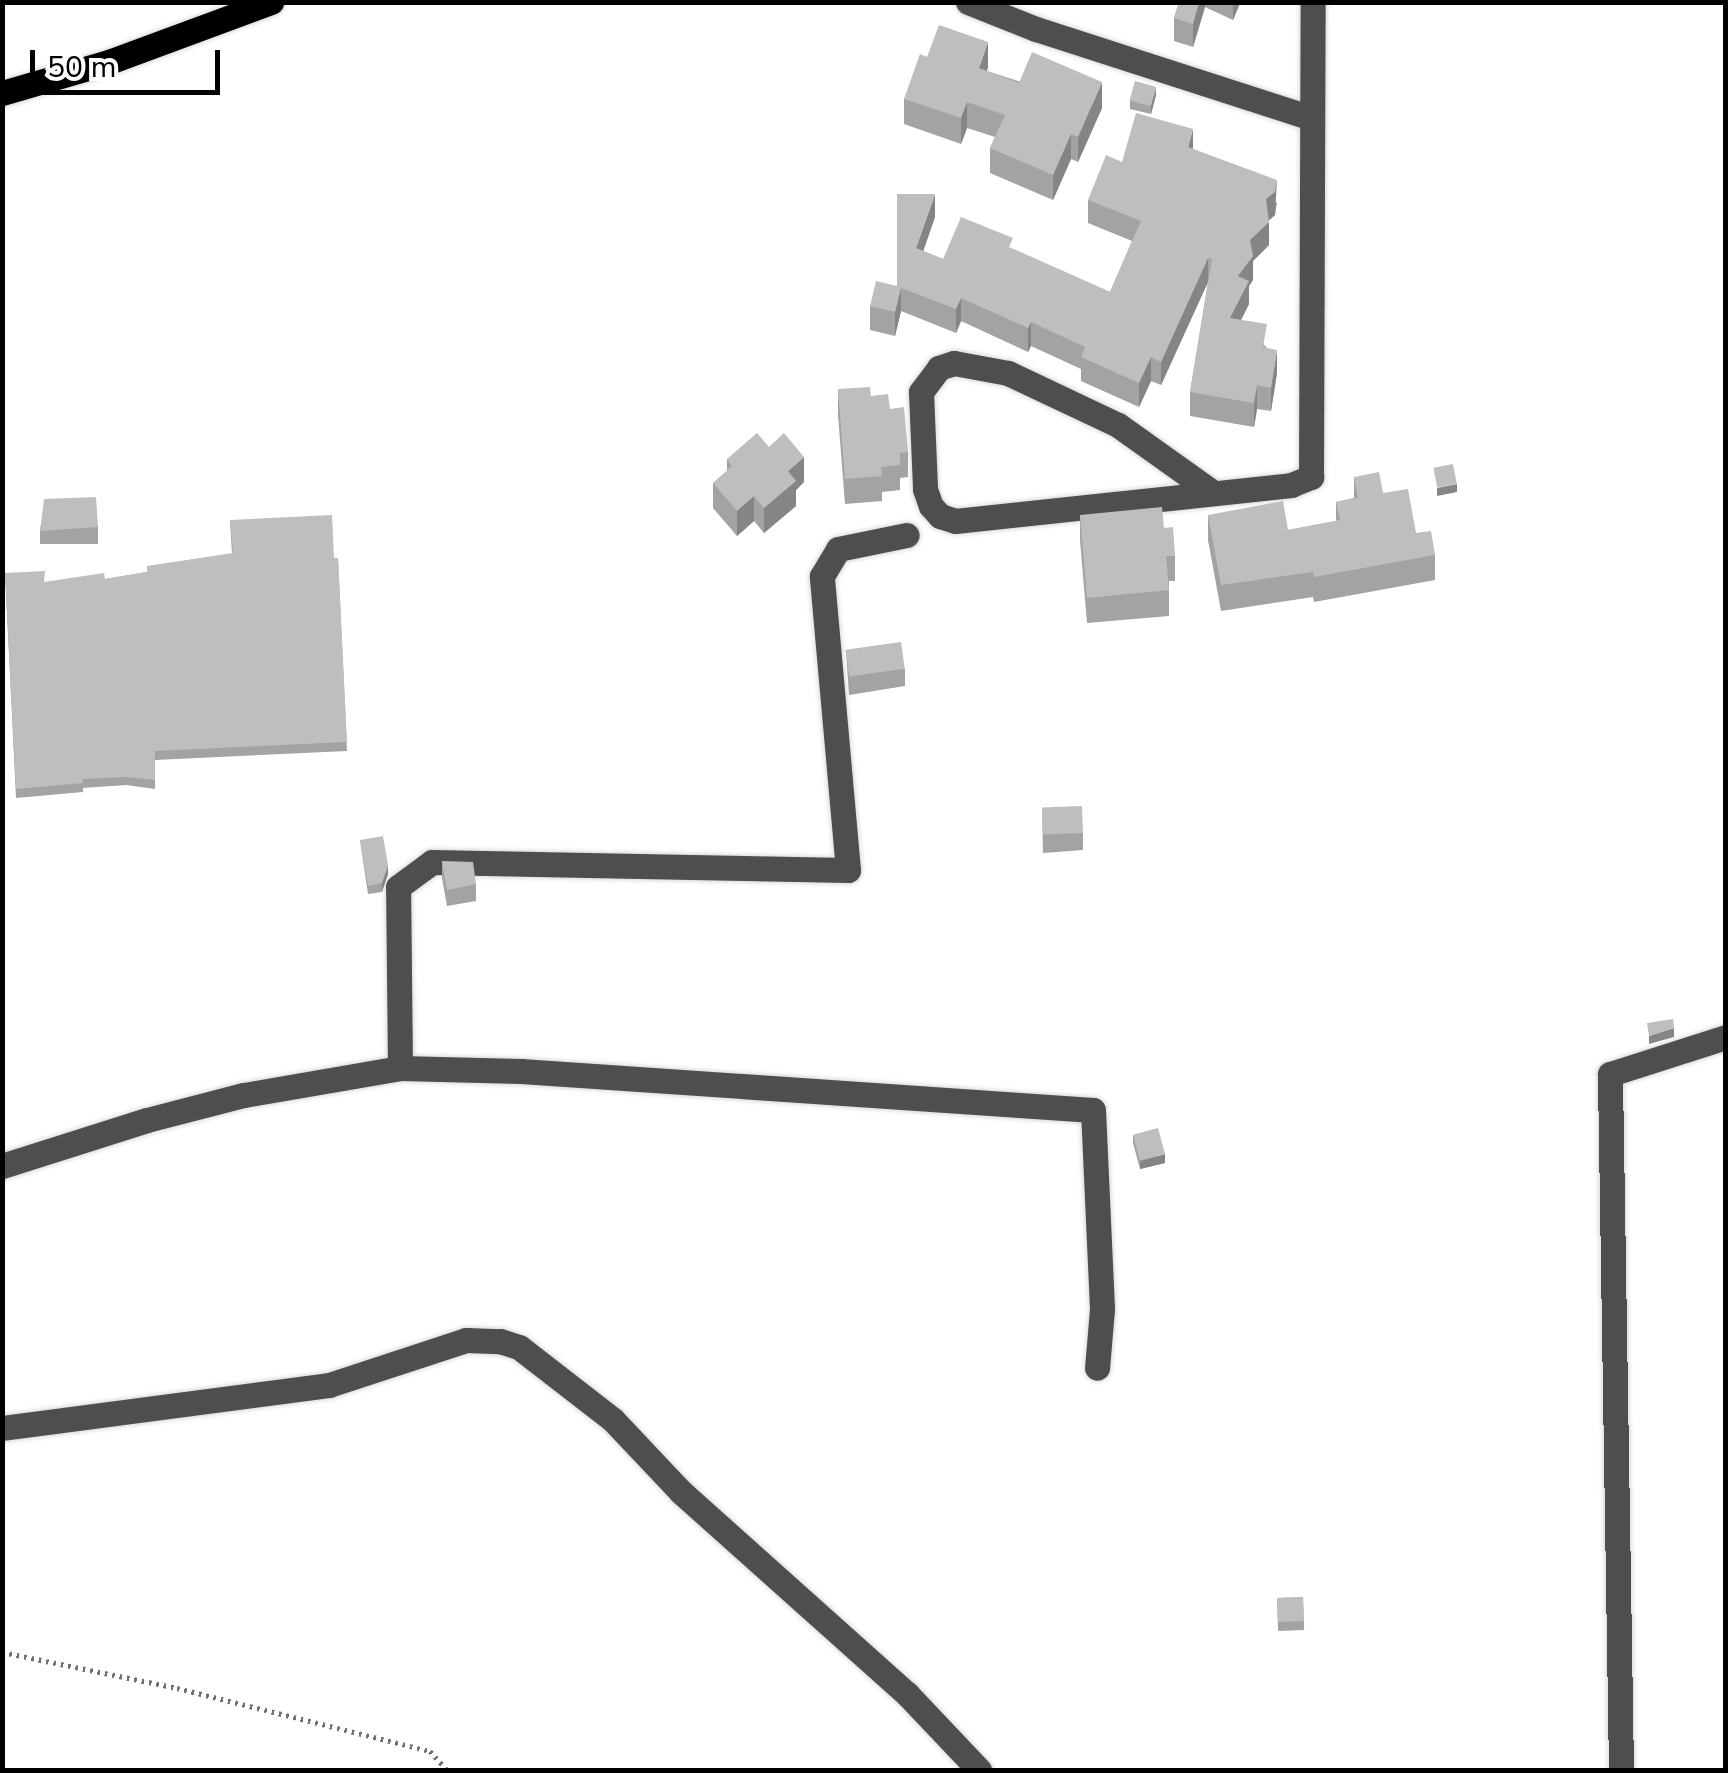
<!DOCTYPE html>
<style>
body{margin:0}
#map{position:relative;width:1728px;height:1773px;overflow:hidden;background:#fff;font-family:"Nunito Sans",sans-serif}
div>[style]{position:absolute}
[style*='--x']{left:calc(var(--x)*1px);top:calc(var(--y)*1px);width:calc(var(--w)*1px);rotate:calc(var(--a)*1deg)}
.path>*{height:5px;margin-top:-2.5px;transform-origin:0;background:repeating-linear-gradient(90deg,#707070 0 2.5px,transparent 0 7.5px)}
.roads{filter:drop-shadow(0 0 2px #dbdbdb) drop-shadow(0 0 2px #dbdbdb)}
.minor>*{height:25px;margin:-12.5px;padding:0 12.5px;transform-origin:12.5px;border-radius:12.5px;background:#4e4e4e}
.major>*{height:25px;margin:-12.5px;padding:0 12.5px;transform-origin:12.5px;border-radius:12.5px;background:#000}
.wall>*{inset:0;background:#a3a3a3;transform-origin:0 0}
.shaded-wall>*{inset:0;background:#858585}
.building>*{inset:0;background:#bebebe;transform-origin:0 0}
span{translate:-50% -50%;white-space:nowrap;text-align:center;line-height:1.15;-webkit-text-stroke:10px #fff;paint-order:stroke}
.frame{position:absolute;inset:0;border:5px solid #000;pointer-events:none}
.scale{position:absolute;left:30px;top:50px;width:190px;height:45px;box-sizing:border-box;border:5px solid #000;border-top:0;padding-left:12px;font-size:30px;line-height:35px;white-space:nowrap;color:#000;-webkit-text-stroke:8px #fff;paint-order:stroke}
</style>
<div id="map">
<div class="path">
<i style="--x:2;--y:1652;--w:179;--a:11.6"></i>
<i style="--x:177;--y:1688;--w:261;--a:14"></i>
<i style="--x:430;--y:1751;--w:25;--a:48"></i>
</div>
<div class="roads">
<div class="minor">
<i style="--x:968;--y:2;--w:73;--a:21.7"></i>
<i style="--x:1036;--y:29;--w:289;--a:17.9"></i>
<i style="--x:1212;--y:492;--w:115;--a:-144.5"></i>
<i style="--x:1118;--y:425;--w:122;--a:-154.7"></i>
<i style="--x:1008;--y:373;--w:55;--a:-169.5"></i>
<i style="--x:954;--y:363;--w:16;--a:162"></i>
<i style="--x:939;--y:368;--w:30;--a:127"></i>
<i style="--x:921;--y:392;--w:97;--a:87.6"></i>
<i style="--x:925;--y:489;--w:18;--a:71"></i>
<i style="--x:931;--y:506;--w:13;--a:48"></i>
<i style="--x:940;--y:516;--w:16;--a:18"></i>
<i style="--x:955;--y:521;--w:338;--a:-6.1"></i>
<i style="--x:1291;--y:485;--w:22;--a:-22"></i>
<i style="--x:1311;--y:477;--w:475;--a:-89.8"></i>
<i style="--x:400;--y:1068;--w:181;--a:-90.6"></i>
<i style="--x:398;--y:887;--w:42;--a:-36.3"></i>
<i style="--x:432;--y:862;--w:416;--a:1.1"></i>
<i style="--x:848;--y:870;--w:295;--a:-95.1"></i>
<i style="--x:822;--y:576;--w:31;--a:-59"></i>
<i style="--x:838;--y:549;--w:70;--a:-11.5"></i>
<i style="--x:2;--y:1166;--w:152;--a:-17.6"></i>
<i style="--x:147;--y:1120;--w:100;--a:-14.5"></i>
<i style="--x:244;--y:1095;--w:158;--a:-9.8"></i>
<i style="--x:400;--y:1068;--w:121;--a:1.4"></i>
<i style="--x:521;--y:1071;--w:573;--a:3.9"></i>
<i style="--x:1093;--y:1110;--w:199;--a:87.4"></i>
<i style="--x:1102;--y:1309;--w:59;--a:94.8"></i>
<i style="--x:2;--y:1428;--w:330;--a:-7.5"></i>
<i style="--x:329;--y:1385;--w:144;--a:-18.2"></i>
<i style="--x:466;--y:1340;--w:34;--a:2"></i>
<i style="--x:500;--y:1341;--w:20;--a:18"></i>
<i style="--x:519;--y:1347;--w:119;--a:37.8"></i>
<i style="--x:613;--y:1420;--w:99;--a:46.6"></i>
<i style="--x:681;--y:1492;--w:303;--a:41.8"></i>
<i style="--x:907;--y:1694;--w:105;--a:46.5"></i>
<i style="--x:1621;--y:1770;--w:696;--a:-90.91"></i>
<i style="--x:1610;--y:1074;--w:122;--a:-17.7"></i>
</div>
<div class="major">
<i style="--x:2;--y:93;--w:111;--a:-16.2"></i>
<i style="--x:109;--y:62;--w:173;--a:-20.3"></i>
</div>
</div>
<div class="wall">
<i style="clip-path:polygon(1179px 2px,1254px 2px,1240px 4px,1233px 20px,1205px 7px,1193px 47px,1174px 41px,1174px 18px)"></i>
<i style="clip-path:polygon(927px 57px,988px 67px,987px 71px,1102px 108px,1078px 162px,1071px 159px,1053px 200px,990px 173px,990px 148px,995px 137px,967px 128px,961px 144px,904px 124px,904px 99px)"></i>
<i style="clip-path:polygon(1156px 95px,1151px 114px,1130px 109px,1130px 100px)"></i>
<i style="clip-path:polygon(1193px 149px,1277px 203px,1275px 215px,1268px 221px,1269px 245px,1253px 261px,1253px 280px,1249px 286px,1249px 304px,1241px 320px,1267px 348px,1277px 373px,1271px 411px,1257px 409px,1254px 427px,1190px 416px,1190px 392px,1208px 282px,1161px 385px,1151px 381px,1139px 407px,1081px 381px,1081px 369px,1031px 346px,1028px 352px,961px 321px,956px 333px,901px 311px,895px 336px,870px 330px,870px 306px,897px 286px,935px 217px,923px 251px,943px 259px,1013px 249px,1110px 292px,1132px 241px,1088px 223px,1088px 200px,1122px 162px)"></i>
<i style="clip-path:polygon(838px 389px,871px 396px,890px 409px,908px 452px,908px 477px,900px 478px,900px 490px,882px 492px,882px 501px,845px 504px,838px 415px)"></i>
<i style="clip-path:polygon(769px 447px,804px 482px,796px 490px,796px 506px,764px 533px,754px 521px,737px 536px,713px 508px,713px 483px,727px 471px,727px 459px)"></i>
<i style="clip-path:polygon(1354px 477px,1383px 493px,1435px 555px,1435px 580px,1314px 602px,1313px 597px,1221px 611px,1208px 540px,1208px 515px,1288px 530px,1336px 521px,1336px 502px,1354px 498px)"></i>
<i style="clip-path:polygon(1080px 515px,1164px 528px,1175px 556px,1175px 581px,1169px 581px,1169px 616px,1087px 623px,1080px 540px)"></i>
<i style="clip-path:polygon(230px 520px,334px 558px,338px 558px,347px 751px,155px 760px,155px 789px,126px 785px,83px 788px,83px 792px,16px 798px,5px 573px,45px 582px,105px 579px,147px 572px,232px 554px)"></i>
<i style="left:98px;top:527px;width:17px;height:58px;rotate:90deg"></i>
<i style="clip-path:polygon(846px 651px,905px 669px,905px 686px,849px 695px)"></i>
<i style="clip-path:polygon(1042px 809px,1083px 833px,1083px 850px,1043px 853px)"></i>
<i style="clip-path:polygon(360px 840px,388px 874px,382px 892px,368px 894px)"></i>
<i style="clip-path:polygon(442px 861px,476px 884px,476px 901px,447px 906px,442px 878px)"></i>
<i style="clip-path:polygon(1133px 1135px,1165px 1163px,1140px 1169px,1133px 1143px)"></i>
<i style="left:1303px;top:1597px;width:33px;height:26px;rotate:88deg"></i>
</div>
<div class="shaded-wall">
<i style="clip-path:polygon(1199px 2px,1205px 2px,1205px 7px,1193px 47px,1193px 24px)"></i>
<i style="clip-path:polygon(1233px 2px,1240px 2px,1233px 20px)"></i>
<i style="clip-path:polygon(988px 42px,988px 67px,979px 94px,979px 68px)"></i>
<i style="clip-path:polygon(1102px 82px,1102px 108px,1078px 162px,1078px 137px)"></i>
<i style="clip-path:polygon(1156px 87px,1156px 95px,1151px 114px,1151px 106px)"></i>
<i style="clip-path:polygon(967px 102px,967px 128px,961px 144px,961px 118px)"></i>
<i style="clip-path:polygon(1193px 129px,1193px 152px,1188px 147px)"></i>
<i style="clip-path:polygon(1071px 134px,1071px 159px,1053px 200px,1053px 175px)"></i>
<i style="clip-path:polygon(1277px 180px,1275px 215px,1266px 223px,1266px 199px)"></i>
<i style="clip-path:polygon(935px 194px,935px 217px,916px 272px,916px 248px)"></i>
<i style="clip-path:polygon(1269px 222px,1269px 245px,1253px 261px,1253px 280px,1249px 286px,1249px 304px,1230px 342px,1230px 318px,1238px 276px,1250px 240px)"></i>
<i style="clip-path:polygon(1208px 258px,1208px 282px,1161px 385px,1161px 362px)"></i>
<i style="clip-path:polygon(901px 288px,901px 311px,895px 336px,895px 312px)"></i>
<i style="clip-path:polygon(961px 298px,961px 321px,956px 333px,956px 309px)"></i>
<i style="clip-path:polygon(1031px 322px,1031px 346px,1028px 352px,1028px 328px)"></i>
<i style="clip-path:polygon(1277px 350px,1277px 373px,1271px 411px,1271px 388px)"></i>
<i style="clip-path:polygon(1151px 357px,1151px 381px,1139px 407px,1139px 383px)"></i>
<i style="clip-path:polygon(1257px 385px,1257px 409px,1254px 427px,1254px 403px)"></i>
<i style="clip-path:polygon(804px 457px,804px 482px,796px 490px,796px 506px,764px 533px,764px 508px,788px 471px)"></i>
<i style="clip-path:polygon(1457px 484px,1457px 492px,1437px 496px,1437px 488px)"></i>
<i style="clip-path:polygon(754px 496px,754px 521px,737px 536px,737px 511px)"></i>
<i style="clip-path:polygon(388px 865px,388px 874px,382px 892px,382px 883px)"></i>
<i style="clip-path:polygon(1674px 1028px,1674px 1037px,1649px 1044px,1649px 1036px)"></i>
<i style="clip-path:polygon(1165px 1154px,1165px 1163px,1140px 1169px,1140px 1161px)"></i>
</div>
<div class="building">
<i style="clip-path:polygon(1179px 2px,1199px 2px,1193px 24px,1174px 18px)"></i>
<i style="clip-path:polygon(939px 25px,988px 42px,979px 68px,1019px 83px,1032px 52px,1102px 82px,1078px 137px,1071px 134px,1053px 175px,990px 148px,1005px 115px,967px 102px,961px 118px,904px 99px,920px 54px,927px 57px)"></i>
<i style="left:1135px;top:81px;width:22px;height:20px;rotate:16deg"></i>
<i style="clip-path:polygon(1136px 113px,1193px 129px,1188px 147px,1277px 180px,1275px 192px,1266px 199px,1269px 222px,1250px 240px,1253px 256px,1238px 276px,1249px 281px,1230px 318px,1267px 324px,1263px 347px,1277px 350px,1271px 388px,1257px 385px,1254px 403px,1190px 392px,1212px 259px,1208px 258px,1161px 362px,1151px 357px,1139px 383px,1081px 357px,1085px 347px,1031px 322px,1028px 328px,961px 298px,956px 309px,901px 288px,895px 312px,870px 306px,876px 281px,897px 286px,897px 194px,935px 194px,916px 248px,943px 259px,961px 217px,1013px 238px,1009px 247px,1110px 292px,1141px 221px,1088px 200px,1106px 155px,1122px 162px)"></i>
<i style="clip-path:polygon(870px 387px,871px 396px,888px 394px,890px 409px,904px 407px,908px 452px,900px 453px,900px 465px,881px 467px,882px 476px,845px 479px,838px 389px)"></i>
<i style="clip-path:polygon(757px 433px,769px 447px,784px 433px,804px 457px,788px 471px,796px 481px,764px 508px,754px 496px,737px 511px,713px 483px,732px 466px,727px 459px)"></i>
<i style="left:1453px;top:464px;width:20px;height:20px;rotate:79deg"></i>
<i style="clip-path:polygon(1379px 472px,1383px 493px,1408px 489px,1416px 533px,1431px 531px,1435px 555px,1314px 577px,1313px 572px,1221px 585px,1208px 515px,1283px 501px,1288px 530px,1340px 520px,1336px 502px,1358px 498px,1354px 477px)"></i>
<i style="clip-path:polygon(96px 497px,98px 527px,40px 531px,44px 499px)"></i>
<i style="clip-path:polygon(1162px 507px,1164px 528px,1173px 527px,1175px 556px,1166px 556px,1169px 590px,1087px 598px,1080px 515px)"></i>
<i style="clip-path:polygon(332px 515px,334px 558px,338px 558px,347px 742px,155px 751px,155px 780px,126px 777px,82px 779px,83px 783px,16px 789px,5px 573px,45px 571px,44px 582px,104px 573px,105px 579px,147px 572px,147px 566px,233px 553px,230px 520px)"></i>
<i style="left:901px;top:642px;width:27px;height:56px;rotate:82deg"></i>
<i style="left:1082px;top:806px;width:27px;height:40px;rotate:88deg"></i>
<i style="clip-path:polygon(383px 836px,388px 865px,382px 883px,368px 886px,360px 840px)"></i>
<i style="clip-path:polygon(442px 861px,473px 862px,476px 884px,447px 890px)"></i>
<i style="clip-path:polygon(1673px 1019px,1674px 1028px,1649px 1036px,1647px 1023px)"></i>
<i style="left:1158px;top:1128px;width:27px;height:26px;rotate:75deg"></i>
<i style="left:1303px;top:1597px;width:24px;height:26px;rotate:88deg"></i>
</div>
<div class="frame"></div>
<div class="scale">50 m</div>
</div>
